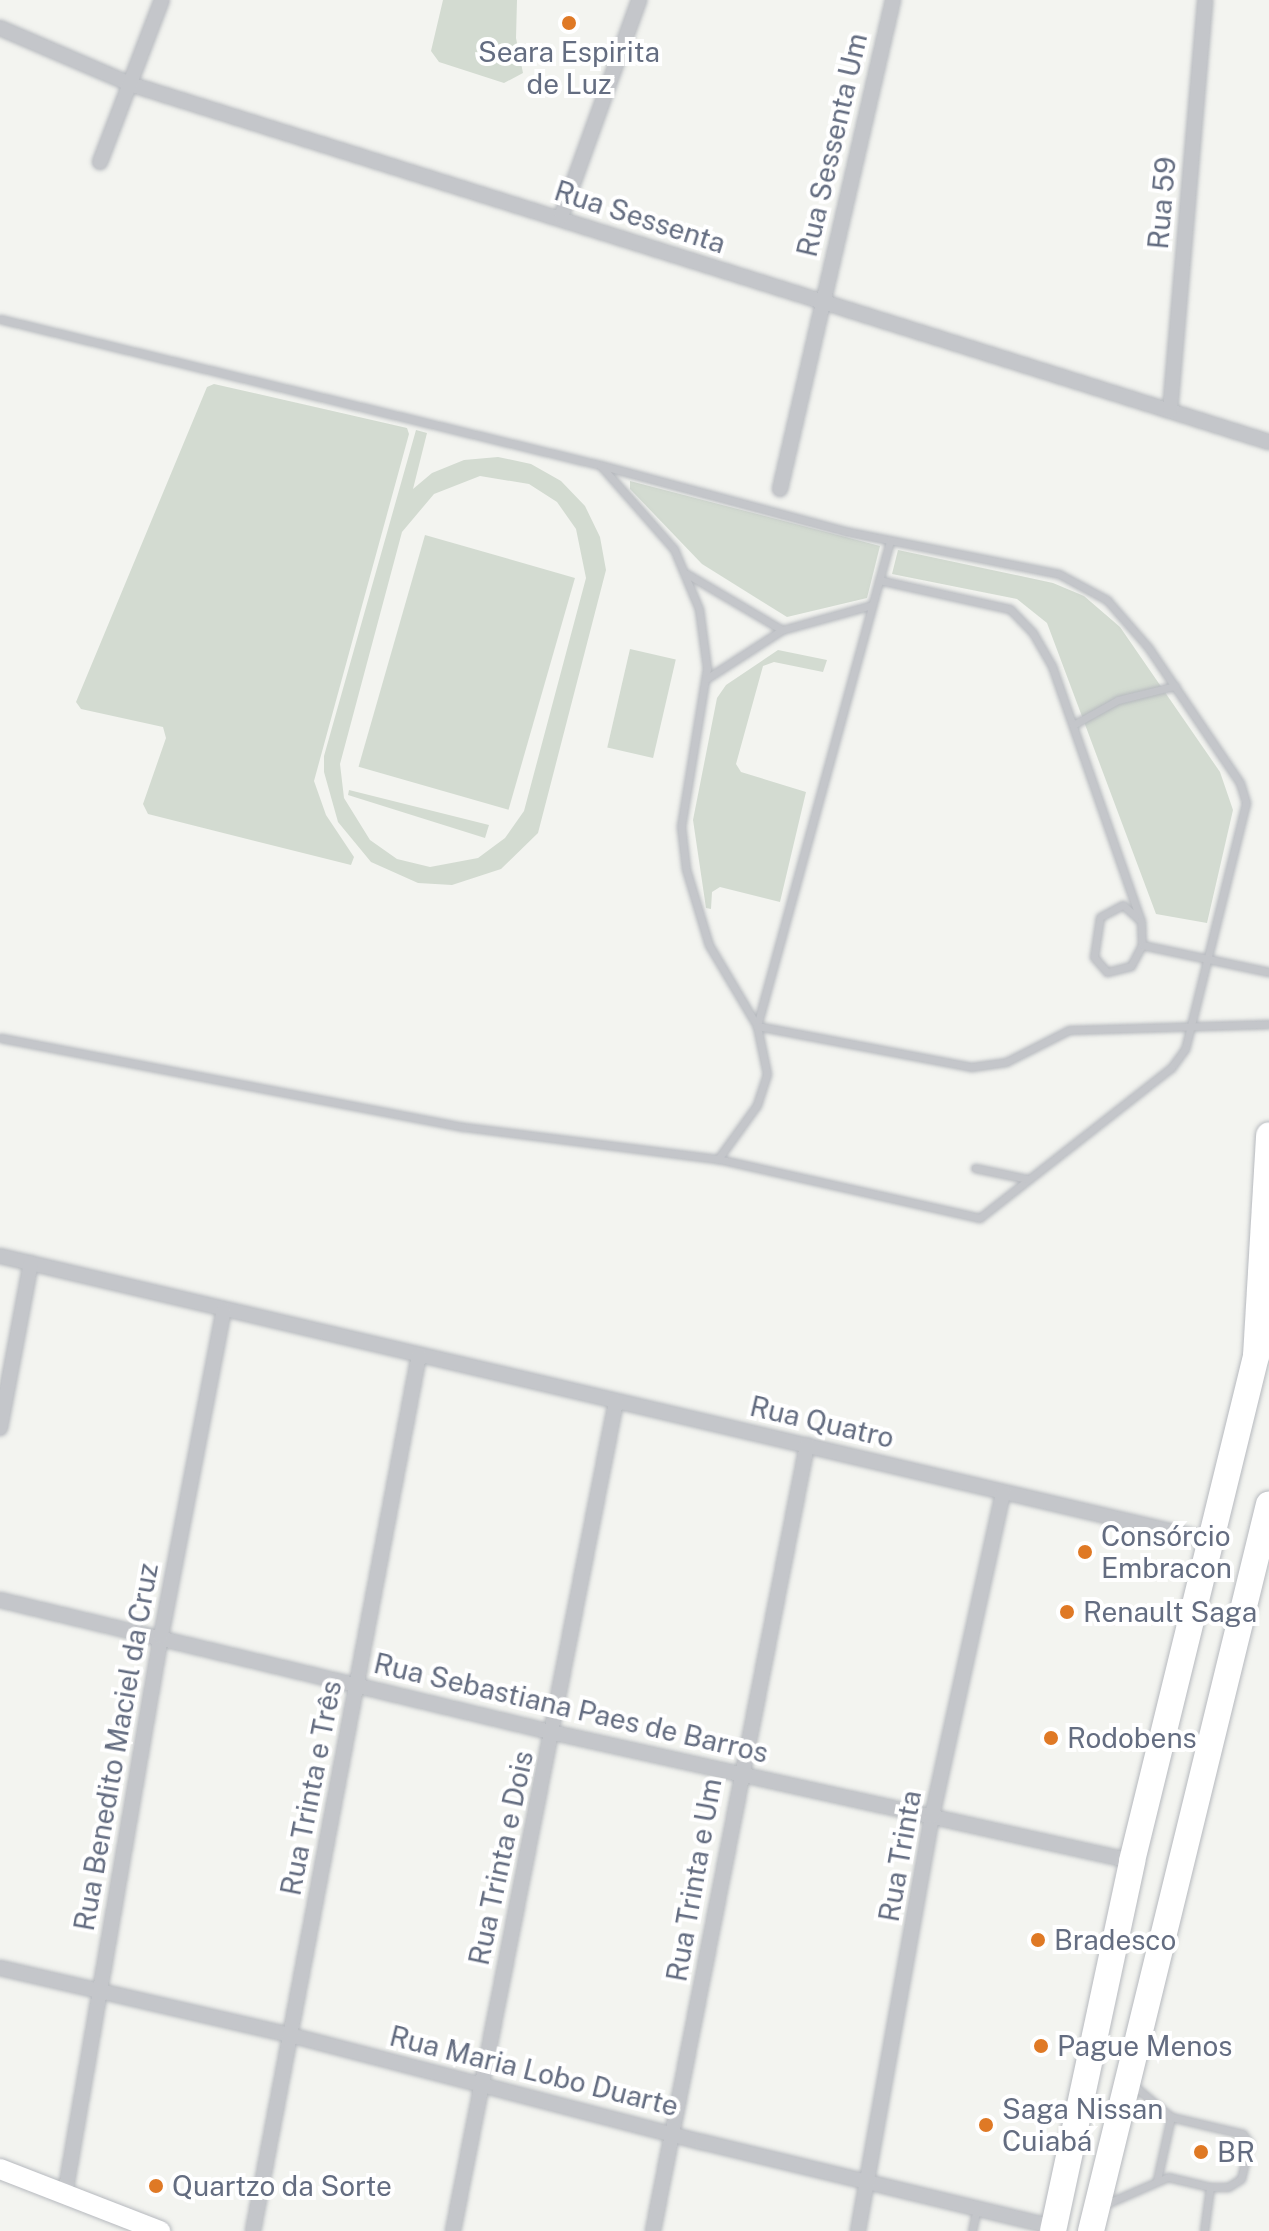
<!DOCTYPE html>
<meta charset="utf-8">
<style>
body{margin:0}
#map{position:relative;width:1269px;height:2231px;overflow:hidden;background:#f3f4f0;font-family:"Public Sans",sans-serif}
div>[style]{position:absolute}
[style*='--x']{left:calc(var(--x)*1px);top:calc(var(--y)*1px);width:calc(var(--w)*1px);rotate:calc(var(--a)*1deg)}
.green>*{inset:0;background:#d3dbd1;transform-origin:0 0}
.roads{filter:drop-shadow(0 0 2px #b6b9be) drop-shadow(0 0 2px #b6b9be)}
.lane>*{height:7px;margin:-3.5px;padding:0 3.5px;transform-origin:3.5px;border-radius:3.5px;background:#c4c6ca}
.street>*{height:14px;margin:-7px;padding:0 7px;transform-origin:7px;border-radius:7px;background:#c4c6ca}
.secondary>*{height:20px;margin:-10px;padding:0 10px;transform-origin:10px;border-radius:10px;background:#fff}
.highway>*{height:26px;margin:-13px;padding:0 13px;transform-origin:13px;border-radius:13px;background:#fff}
.dots>*{width:22px;height:22px;translate:-50% -50%;box-sizing:border-box;border:4px solid #fff;border-radius:50%}
span{translate:-50% -50%;white-space:nowrap;text-align:center;line-height:1.15;-webkit-text-stroke:8px #fff;paint-order:stroke}
.poi-label{font-size:28px;color:#646d81}
.left{translate:0 -50%;text-align:left}
.street-label{font-size:28px;color:#646d81}
</style>
<div id="map">
<div class="green">
<i style="clip-path:polygon(443px 0,517px 0,516px 38px,523px 73px,504px 83px,439px 62px,431px 51px)"></i>
<i style="clip-path:polygon(214px 384px,407px 428px,409px 434px,314px 781px,326px 815px,354px 857px,351px 865px,148px 814px,143px 804px,166px 738px,163px 727px,81px 709px,76px 702px,207px 387px)"></i>
<i style="clip-path:polygon(evenodd,416px 430px,427px 433px,413px 489px,432px 473px,464px 460px,498px 457px,531px 464px,561px 481px,585px 506px,600px 537px,606px 570px,538px 833px,501px 869px,452px 885px,418px 883px,371px 862px,338px 822px,324px 772px,324px 756px,416px 430px,480px 476px,529px 484px,557px 502px,576px 529px,586px 578px,524px 811px,505px 838px,478px 858px,430px 867px,397px 859px,370px 840px,344px 798px,340px 764px,402px 532px,434px 494px,480px 476px)"></i>
<i style="clip-path:polygon(630px 481px,880px 546px,867px 598px,787px 617px,702px 564px,630px 489px)"></i>
<i style="left:425px;top:535px;width:156px;height:241px;rotate:16deg"></i>
<i style="clip-path:polygon(898px 550px,1053px 583px,1084px 596px,1120px 627px,1220px 772px,1233px 810px,1207px 923px,1156px 914px,1047px 623px,1017px 599px,892px 574px)"></i>
<i style="left:630px;top:649px;width:47px;height:101px;rotate:13deg"></i>
<i style="clip-path:polygon(778px 650px,827px 660px,823px 672px,774px 662px,763px 666px,736px 764px,741px 772px,806px 792px,780px 902px,720px 887px,712px 892px,711px 909px,706px 908px,693px 820px,717px 698px,726px 685px)"></i>
<i style="clip-path:polygon(349px 790px,489px 825px,485px 838px,348px 795px)"></i>
</div>
<div class="roads">
<div class="lane">
<i style="--x:0;--y:319;--w:618;--a:13.68"></i>
<i style="--x:600;--y:465;--w:253;--a:15.1"></i>
<i style="--x:844;--y:531;--w:219;--a:11.3"></i>
<i style="--x:1059;--y:574;--w:55;--a:28.4"></i>
<i style="--x:1107;--y:600;--w:62;--a:48.9"></i>
<i style="--x:1148;--y:647;--w:164;--a:55.9"></i>
<i style="--x:1240;--y:783;--w:21;--a:73"></i>
<i style="--x:1246;--y:803;--w:253;--a:103.9"></i>
<i style="--x:1185;--y:1049;--w:24;--a:126"></i>
<i style="--x:1171;--y:1068;--w:243;--a:141.9"></i>
<i style="--x:980;--y:1218;--w:269;--a:-167.3"></i>
<i style="--x:718;--y:1159;--w:257;--a:-172.8"></i>
<i style="--x:463;--y:1127;--w:471;--a:-169.1"></i>
<i style="--x:601;--y:466;--w:111;--a:48.7"></i>
<i style="--x:674;--y:549;--w:65;--a:67.4"></i>
<i style="--x:699;--y:609;--w:60;--a:82.3"></i>
<i style="--x:707;--y:668;--w:160;--a:99.3"></i>
<i style="--x:681;--y:826;--w:43;--a:83.4"></i>
<i style="--x:686;--y:869;--w:79;--a:73.2"></i>
<i style="--x:709;--y:945;--w:94;--a:59.3"></i>
<i style="--x:757;--y:1026;--w:49;--a:78.2"></i>
<i style="--x:767;--y:1074;--w:33;--a:108"></i>
<i style="--x:757;--y:1105;--w:67;--a:125.8"></i>
<i style="--x:890;--y:541;--w:503;--a:105.34"></i>
<i style="--x:757;--y:1026;--w:218;--a:10.8"></i>
<i style="--x:971;--y:1067;--w:35;--a:-8"></i>
<i style="--x:1006;--y:1062;--w:71;--a:-26.9"></i>
<i style="--x:1069;--y:1030;--w:200;--a:-1.7"></i>
<i style="--x:687;--y:574;--w:110;--a:30.5"></i>
<i style="--x:782;--y:630;--w:90;--a:147.2"></i>
<i style="--x:879;--y:580;--w:134;--a:12.5"></i>
<i style="--x:1010;--y:609;--w:33;--a:46"></i>
<i style="--x:1033;--y:633;--w:38;--a:60"></i>
<i style="--x:1052;--y:666;--w:270;--a:70.8"></i>
<i style="--x:782;--y:630;--w:93;--a:-15.5"></i>
<i style="--x:1073;--y:725;--w:51;--a:-29.1"></i>
<i style="--x:1118;--y:700;--w:59;--a:-13.8"></i>
<i style="--x:1123;--y:905;--w:24;--a:42"></i>
<i style="--x:1141;--y:921;--w:24;--a:88"></i>
<i style="--x:1142;--y:945;--w:24;--a:118"></i>
<i style="--x:1131;--y:966;--w:25;--a:166"></i>
<i style="--x:1107;--y:972;--w:20;--a:-131"></i>
<i style="--x:1094;--y:957;--w:40;--a:-81.5"></i>
<i style="--x:1100;--y:917;--w:26;--a:-28"></i>
<i style="--x:1142;--y:945;--w:130;--a:12"></i>
<i style="--x:975;--y:1168;--w:53;--a:11.9"></i>
<i style="--x:1157;--y:2180;--w:65;--a:-77.5"></i>
<i style="--x:1106;--y:2204;--w:68;--a:-23.5"></i>
<i style="--x:1168;--y:2177;--w:43;--a:13.4"></i>
<i style="--x:1210;--y:2187;--w:18;--a:0"></i>
<i style="--x:1228;--y:2187;--w:15;--a:-32"></i>
<i style="--x:1241;--y:2179;--w:37;--a:-77"></i>
<i style="--x:1249;--y:2143;--w:11;--a:-124"></i>
<i style="--x:1243;--y:2134;--w:74;--a:-166.7"></i>
<i style="--x:1171;--y:2117;--w:50;--a:-139.9"></i>
<i style="--x:972;--y:2231;--w:24;--a:-78"></i>
<i style="--x:1204;--y:2231;--w:44;--a:-82.2"></i>
</div>
<div class="street">
<i style="--x:0;--y:28;--w:142;--a:23.3"></i>
<i style="--x:130;--y:84;--w:1194;--a:17.45"></i>
<i style="--x:100;--y:162;--w:173;--a:-69.1"></i>
<i style="--x:561;--y:217;--w:231;--a:-70.2"></i>
<i style="--x:1170;--y:411;--w:412;--a:-85.1"></i>
<i style="--x:780;--y:489;--w:502;--a:-76.99"></i>
<i style="--x:0;--y:1256;--w:1245;--a:13.23"></i>
<i style="--x:0;--y:1428;--w:168;--a:-79.4"></i>
<i style="--x:0;--y:1600;--w:571;--a:13.48"></i>
<i style="--x:555;--y:1733;--w:591;--a:12.51"></i>
<i style="--x:0;--y:1968;--w:298;--a:13"></i>
<i style="--x:290;--y:2035;--w:426;--a:14.6"></i>
<i style="--x:702;--y:2142;--w:362;--a:13.6"></i>
<i style="--x:65;--y:2194;--w:566;--a:-80.24"></i>
<i style="--x:161;--y:1636;--w:332;--a:-79.1"></i>
<i style="--x:253;--y:2231;--w:892;--a:-79.27"></i>
<i style="--x:453;--y:2231;--w:845;--a:-78.88"></i>
<i style="--x:653;--y:2231;--w:801;--a:-78.91"></i>
<i style="--x:858;--y:2231;--w:422;--a:-79.9"></i>
<i style="--x:932;--y:1816;--w:331;--a:-77.6"></i>
</div>
<div class="secondary">
<i style="--x:0;--y:2169;--w:172;--a:21.2"></i>
</div>
<div class="highway">
<i style="--x:1053;--y:2231;--w:378;--a:-77.9"></i>
<i style="--x:1132;--y:1861;--w:520;--a:-76.2"></i>
<i style="--x:1256;--y:1356;--w:221;--a:-86.6"></i>
<i style="--x:1091;--y:2231;--w:748;--a:-76.24"></i>
</div>
</div>
<div class="dots">
<i style="left:569px;top:23px;background:#df7925"></i>
<i style="left:1085px;top:1552px;background:#df7925"></i>
<i style="left:1067px;top:1612px;background:#df7925"></i>
<i style="left:1051px;top:1738px;background:#df7925"></i>
<i style="left:1038px;top:1940px;background:#df7925"></i>
<i style="left:1041px;top:2046px;background:#df7925"></i>
<i style="left:986px;top:2125px;background:#df7925"></i>
<i style="left:1201px;top:2152px;background:#df7925"></i>
<i style="left:156px;top:2186px;background:#df7925"></i>
</div>
<div class="poi-label">
<span style="left:569px;top:68px">Seara Espirita<br>de Luz</span>
<span class="left" style="left:1101px;top:1552px">Consórcio<br>Embracon</span>
<span class="left" style="left:1083px;top:1612px">Renault Saga</span>
<span class="left" style="left:1067px;top:1738px">Rodobens</span>
<span class="left" style="left:1054px;top:1940px">Bradesco</span>
<span class="left" style="left:1057px;top:2046px">Pague Menos</span>
<span class="left" style="left:1002px;top:2125px">Saga Nissan<br>Cuiabá</span>
<span class="left" style="left:1217px;top:2152px">BR</span>
<span class="left" style="left:172px;top:2186px">Quartzo da Sorte</span>
</div>
<div class="street-label">
<span style="left:832px;top:145px;rotate:-77deg">Rua Sessenta Um</span>
<span style="left:1162px;top:203px;rotate:-85deg">Rua 59</span>
<span style="left:640px;top:217px;rotate:18deg">Rua Sessenta</span>
<span style="left:822px;top:1422px;rotate:13deg">Rua Quatro</span>
<span style="left:571px;top:1708px;rotate:13deg">Rua Sebastiana Paes de Barros</span>
<span style="left:116px;top:1747px;rotate:-80deg">Rua Benedito Maciel da Cruz</span>
<span style="left:311px;top:1788px;rotate:-79deg">Rua Trinta e Três</span>
<span style="left:900px;top:1856px;rotate:-80deg">Rua Trinta</span>
<span style="left:501px;top:1858px;rotate:-78deg">Rua Trinta e Dois</span>
<span style="left:694px;top:1880px;rotate:-80deg">Rua Trinta e Um</span>
<span style="left:534px;top:2071px;rotate:14deg">Rua Maria Lobo Duarte</span>
</div>
</div>
